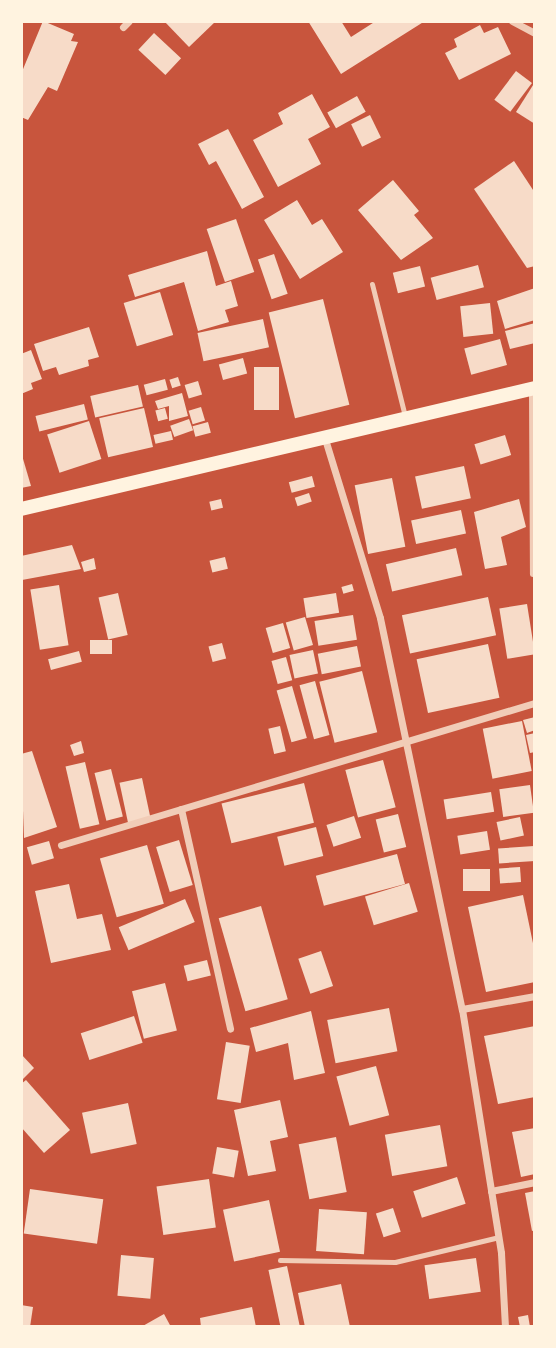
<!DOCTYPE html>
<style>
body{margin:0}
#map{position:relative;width:556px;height:1348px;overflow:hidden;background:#c8553d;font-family:Figtree,sans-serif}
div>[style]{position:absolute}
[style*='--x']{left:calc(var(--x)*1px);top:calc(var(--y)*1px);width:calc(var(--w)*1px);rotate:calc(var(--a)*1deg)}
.building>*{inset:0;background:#f7dbc8;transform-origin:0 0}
.service>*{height:5px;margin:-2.5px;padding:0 2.5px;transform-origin:2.5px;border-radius:2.5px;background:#f1ccb7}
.minor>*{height:7px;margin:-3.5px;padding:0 3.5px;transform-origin:3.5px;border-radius:3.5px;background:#f1ccb7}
.secondary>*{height:14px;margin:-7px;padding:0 7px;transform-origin:7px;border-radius:7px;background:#fff3e0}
span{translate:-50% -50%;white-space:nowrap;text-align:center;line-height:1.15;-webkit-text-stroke:5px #fff3e0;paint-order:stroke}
.frame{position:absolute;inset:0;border:23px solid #fff3e0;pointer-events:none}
</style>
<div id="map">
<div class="building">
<i style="clip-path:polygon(43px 21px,74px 34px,71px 41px,78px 42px,57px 91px,48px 87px,28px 120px,21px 117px,21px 74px)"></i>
<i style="clip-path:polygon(164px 21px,216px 21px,189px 47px)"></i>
<i style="clip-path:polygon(308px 21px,341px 21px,351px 37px,376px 21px,425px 21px,341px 74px)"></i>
<i style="clip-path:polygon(480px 25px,484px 33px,498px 27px,511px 54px,459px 80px,445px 53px,457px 47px,454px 39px)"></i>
<i style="left:154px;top:33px;width:37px;height:23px;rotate:43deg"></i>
<i style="left:516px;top:71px;width:20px;height:36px;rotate:37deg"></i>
<i style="clip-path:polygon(535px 82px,535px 124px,516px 112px)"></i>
<i style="clip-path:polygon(312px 94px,330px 127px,308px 139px,321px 164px,278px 187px,253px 140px,283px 124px,278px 113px)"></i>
<i style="left:357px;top:96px;width:18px;height:34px;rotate:61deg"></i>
<i style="left:370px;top:115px;width:25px;height:21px;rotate:64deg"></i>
<i style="clip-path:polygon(228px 129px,264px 197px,242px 209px,216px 161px,209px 165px,198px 144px)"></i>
<i style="clip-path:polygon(514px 161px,535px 193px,535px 266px,527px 268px,474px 189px)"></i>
<i style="clip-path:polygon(393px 180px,419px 211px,414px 215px,433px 238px,401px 260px,358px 210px)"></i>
<i style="clip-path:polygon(297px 200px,312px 225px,322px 219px,343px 252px,300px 279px,264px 220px)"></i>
<i style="left:236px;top:219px;width:56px;height:31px;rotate:71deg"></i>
<i style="clip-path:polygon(207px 251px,216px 286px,231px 281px,238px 306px,225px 310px,229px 322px,198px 331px,184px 282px,135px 297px,128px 275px)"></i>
<i style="left:274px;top:254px;width:42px;height:17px;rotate:71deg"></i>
<i style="left:478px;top:265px;width:23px;height:49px;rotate:75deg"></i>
<i style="left:420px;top:266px;width:21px;height:28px;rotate:76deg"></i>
<i style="clip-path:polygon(535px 288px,535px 320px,505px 329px,497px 301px)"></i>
<i style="left:160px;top:292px;width:45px;height:38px;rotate:73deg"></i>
<i style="left:323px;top:299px;width:109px;height:56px;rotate:76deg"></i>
<i style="left:490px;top:303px;width:31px;height:30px;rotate:84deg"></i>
<i style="left:263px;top:319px;width:29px;height:67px;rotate:78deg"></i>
<i style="clip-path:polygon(535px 323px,535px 343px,510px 349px,505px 331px)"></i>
<i style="clip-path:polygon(89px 327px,99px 357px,88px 360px,89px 366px,59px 375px,56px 367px,43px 371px,34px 344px)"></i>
<i style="left:500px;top:339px;width:27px;height:37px;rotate:75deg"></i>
<i style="clip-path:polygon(31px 350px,42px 379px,31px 383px,33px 389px,21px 394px,21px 354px)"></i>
<i style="left:243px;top:358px;width:16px;height:25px;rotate:75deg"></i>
<i style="left:254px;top:367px;width:25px;height:43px"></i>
<i style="left:178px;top:377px;width:9px;height:9px;rotate:72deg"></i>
<i style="left:165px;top:379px;width:11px;height:22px;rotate:75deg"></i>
<i style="left:198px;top:381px;width:14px;height:14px;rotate:73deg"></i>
<i style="left:138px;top:385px;width:22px;height:49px;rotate:77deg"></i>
<i style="clip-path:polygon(182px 393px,188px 416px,169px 421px,169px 406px,158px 409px,155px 401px)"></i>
<i style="left:84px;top:404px;width:16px;height:50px;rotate:76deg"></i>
<i style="left:201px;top:407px;width:14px;height:13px;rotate:73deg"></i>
<i style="left:144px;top:408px;width:40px;height:46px;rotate:77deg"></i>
<i style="left:165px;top:408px;width:11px;height:10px;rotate:75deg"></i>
<i style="left:189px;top:419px;width:12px;height:20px;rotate:70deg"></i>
<i style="left:89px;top:421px;width:40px;height:44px;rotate:72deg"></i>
<i style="left:208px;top:422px;width:11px;height:16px;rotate:75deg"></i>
<i style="left:171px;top:431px;width:9px;height:18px;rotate:77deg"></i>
<i style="left:505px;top:435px;width:21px;height:32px;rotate:73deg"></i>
<i style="clip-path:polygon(21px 452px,31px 486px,21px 488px)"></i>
<i style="left:464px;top:466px;width:33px;height:50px;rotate:78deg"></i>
<i style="left:312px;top:476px;width:11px;height:24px;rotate:75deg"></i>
<i style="left:392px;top:478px;width:70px;height:38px;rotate:79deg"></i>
<i style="left:309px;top:493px;width:9px;height:15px;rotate:72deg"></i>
<i style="left:221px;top:499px;width:9px;height:12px;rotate:77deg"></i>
<i style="clip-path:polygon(519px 499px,526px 527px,501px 537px,507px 565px,485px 569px,474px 512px)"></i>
<i style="left:461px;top:510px;width:24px;height:51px;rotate:78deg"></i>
<i style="clip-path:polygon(72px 545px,81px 569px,22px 580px,21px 556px)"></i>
<i style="left:456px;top:548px;width:28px;height:72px;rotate:77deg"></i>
<i style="left:225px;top:557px;width:12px;height:16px;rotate:76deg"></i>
<i style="clip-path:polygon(94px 558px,96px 569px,84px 572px,81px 562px)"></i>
<i style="left:352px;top:584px;width:7px;height:11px;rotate:74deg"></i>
<i style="left:59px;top:585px;width:61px;height:29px;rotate:81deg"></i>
<i style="left:118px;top:593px;width:43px;height:20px;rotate:77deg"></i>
<i style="left:336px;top:593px;width:20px;height:33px;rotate:81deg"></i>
<i style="left:488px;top:597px;width:39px;height:88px;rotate:78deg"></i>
<i style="left:527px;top:604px;width:51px;height:28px;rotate:81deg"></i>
<i style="left:353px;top:615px;width:25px;height:39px;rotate:81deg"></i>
<i style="left:305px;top:617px;width:29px;height:20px;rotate:74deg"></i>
<i style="left:283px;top:623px;width:26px;height:18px;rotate:74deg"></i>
<i style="left:90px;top:640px;width:22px;height:14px"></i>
<i style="left:222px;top:643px;width:16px;height:14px;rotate:75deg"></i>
<i style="left:488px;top:644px;width:55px;height:73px;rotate:78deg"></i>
<i style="left:357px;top:646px;width:21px;height:40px;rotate:79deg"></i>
<i style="left:313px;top:650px;width:24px;height:24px;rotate:78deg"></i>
<i style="left:79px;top:651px;width:11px;height:32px;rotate:75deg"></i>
<i style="left:286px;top:657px;width:24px;height:15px;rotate:75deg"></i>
<i style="left:362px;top:671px;width:63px;height:44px;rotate:76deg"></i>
<i style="left:315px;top:681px;width:56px;height:16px;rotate:75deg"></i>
<i style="left:292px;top:686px;width:54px;height:16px;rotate:74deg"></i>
<i style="clip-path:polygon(535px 717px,535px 730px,527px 733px,523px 720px)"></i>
<i style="left:522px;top:721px;width:51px;height:40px;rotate:79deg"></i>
<i style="left:280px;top:726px;width:26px;height:12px;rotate:77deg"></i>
<i style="clip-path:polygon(535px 733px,535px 752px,530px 753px,526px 735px)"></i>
<i style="clip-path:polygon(81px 741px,84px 753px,74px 756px,70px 745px)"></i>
<i style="clip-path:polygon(32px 751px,57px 827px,24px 838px,21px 754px)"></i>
<i style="left:383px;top:760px;width:49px;height:39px;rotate:75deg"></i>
<i style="left:85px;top:762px;width:64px;height:20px;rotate:77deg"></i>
<i style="left:111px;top:769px;width:49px;height:17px;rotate:76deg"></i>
<i style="left:142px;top:778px;width:42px;height:23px;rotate:78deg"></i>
<i style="left:304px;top:783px;width:41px;height:85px;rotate:76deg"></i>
<i style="left:530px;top:785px;width:28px;height:31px;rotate:82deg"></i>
<i style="left:491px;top:792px;width:20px;height:48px;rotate:81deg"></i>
<i style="left:398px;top:814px;width:34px;height:23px;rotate:76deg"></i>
<i style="left:354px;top:816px;width:23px;height:29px;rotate:72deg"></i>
<i style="left:520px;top:817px;width:19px;height:24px;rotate:78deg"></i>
<i style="left:316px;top:827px;width:30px;height:40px;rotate:76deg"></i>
<i style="left:487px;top:831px;width:19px;height:30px;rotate:81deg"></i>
<i style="left:179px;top:840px;width:47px;height:24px;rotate:73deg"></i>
<i style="left:49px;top:841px;width:18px;height:23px;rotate:74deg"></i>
<i style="left:147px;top:845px;width:61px;height:49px;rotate:74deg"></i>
<i style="left:534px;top:846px;width:15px;height:36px;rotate:86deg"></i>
<i style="left:397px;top:854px;width:31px;height:84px;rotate:75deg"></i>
<i style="left:520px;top:867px;width:15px;height:21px;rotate:86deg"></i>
<i style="left:490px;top:869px;width:22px;height:27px;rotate:90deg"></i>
<i style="left:409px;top:883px;width:30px;height:46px;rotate:73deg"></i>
<i style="clip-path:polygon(69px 884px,77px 919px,102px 914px,111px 950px,51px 963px,35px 891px)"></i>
<i style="clip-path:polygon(523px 895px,535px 953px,535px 982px,486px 992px,468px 907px)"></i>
<i style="left:185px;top:899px;width:25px;height:72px;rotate:67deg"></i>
<i style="left:261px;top:906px;width:97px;height:44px;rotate:74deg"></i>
<i style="left:321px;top:951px;width:37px;height:24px;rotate:71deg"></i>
<i style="left:207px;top:960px;width:16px;height:24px;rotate:76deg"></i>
<i style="left:165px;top:983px;width:49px;height:34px;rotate:76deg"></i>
<i style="left:389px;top:1008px;width:44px;height:63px;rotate:79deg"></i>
<i style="clip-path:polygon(311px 1011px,325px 1073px,294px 1080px,288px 1043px,256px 1052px,250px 1028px)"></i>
<i style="left:134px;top:1016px;width:28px;height:56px;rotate:72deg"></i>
<i style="clip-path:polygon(535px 1026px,535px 1097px,498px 1104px,484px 1036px)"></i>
<i style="left:226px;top:1042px;width:24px;height:58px;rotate:9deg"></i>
<i style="clip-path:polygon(21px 1054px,34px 1068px,21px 1081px)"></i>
<i style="left:376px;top:1066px;width:51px;height:41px;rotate:75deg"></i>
<i style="clip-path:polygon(26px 1080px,70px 1130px,44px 1153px,21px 1127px,21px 1084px)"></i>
<i style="clip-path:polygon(280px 1100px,288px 1137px,270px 1141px,276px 1171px,248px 1176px,234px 1110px)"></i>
<i style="left:128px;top:1103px;width:42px;height:47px;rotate:78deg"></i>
<i style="left:440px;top:1125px;width:42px;height:56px;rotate:80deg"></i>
<i style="clip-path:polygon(535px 1128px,535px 1174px,521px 1177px,512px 1132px)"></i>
<i style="left:336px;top:1137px;width:56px;height:38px;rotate:79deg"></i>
<i style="left:217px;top:1147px;width:22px;height:27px;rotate:10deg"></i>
<i style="left:457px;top:1177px;width:28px;height:46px;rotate:72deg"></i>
<i style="left:209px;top:1179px;width:49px;height:53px;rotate:82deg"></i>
<i style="left:30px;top:1189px;width:74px;height:45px;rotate:8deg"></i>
<i style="clip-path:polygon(535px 1191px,535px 1230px,532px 1231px,525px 1193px)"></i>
<i style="left:269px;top:1200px;width:53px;height:47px;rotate:78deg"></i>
<i style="left:393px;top:1208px;width:25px;height:18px;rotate:72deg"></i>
<i style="left:319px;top:1209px;width:48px;height:42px;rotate:4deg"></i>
<i style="left:121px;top:1255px;width:33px;height:41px;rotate:5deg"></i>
<i style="left:476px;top:1258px;width:34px;height:52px;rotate:82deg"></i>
<i style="left:287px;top:1266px;width:62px;height:19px;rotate:78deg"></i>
<i style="clip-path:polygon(341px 1284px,350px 1327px,305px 1327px,298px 1293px)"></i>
<i style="clip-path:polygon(21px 1305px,33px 1307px,30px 1327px,21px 1327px)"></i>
<i style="clip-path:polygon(252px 1307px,256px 1327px,201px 1327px,200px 1318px)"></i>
<i style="clip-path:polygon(164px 1314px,171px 1327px,141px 1327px)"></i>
<i style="clip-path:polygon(528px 1315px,530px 1327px,520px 1327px,518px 1317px)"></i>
</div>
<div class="service">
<i style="--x:372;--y:284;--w:136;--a:76"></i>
<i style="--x:531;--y:392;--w:182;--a:89.7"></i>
<i style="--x:280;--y:1260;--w:115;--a:1"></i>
<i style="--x:395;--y:1262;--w:107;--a:-13.5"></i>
</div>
<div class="minor">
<i style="--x:512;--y:21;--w:26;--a:28"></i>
<i style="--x:123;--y:27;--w:8;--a:-45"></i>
<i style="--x:325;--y:439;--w:187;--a:72.9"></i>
<i style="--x:380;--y:618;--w:400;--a:78.2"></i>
<i style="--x:462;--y:1009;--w:247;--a:80.9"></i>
<i style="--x:501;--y:1253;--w:74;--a:86.9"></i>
<i style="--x:181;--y:809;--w:225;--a:77.4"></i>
<i style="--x:61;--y:845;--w:495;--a:-16.7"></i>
<i style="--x:462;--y:1009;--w:74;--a:-10.1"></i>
<i style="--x:491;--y:1191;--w:45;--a:-11.6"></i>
</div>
<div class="secondary">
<i style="--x:21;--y:509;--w:528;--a:-13.25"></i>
</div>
<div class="frame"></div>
</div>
